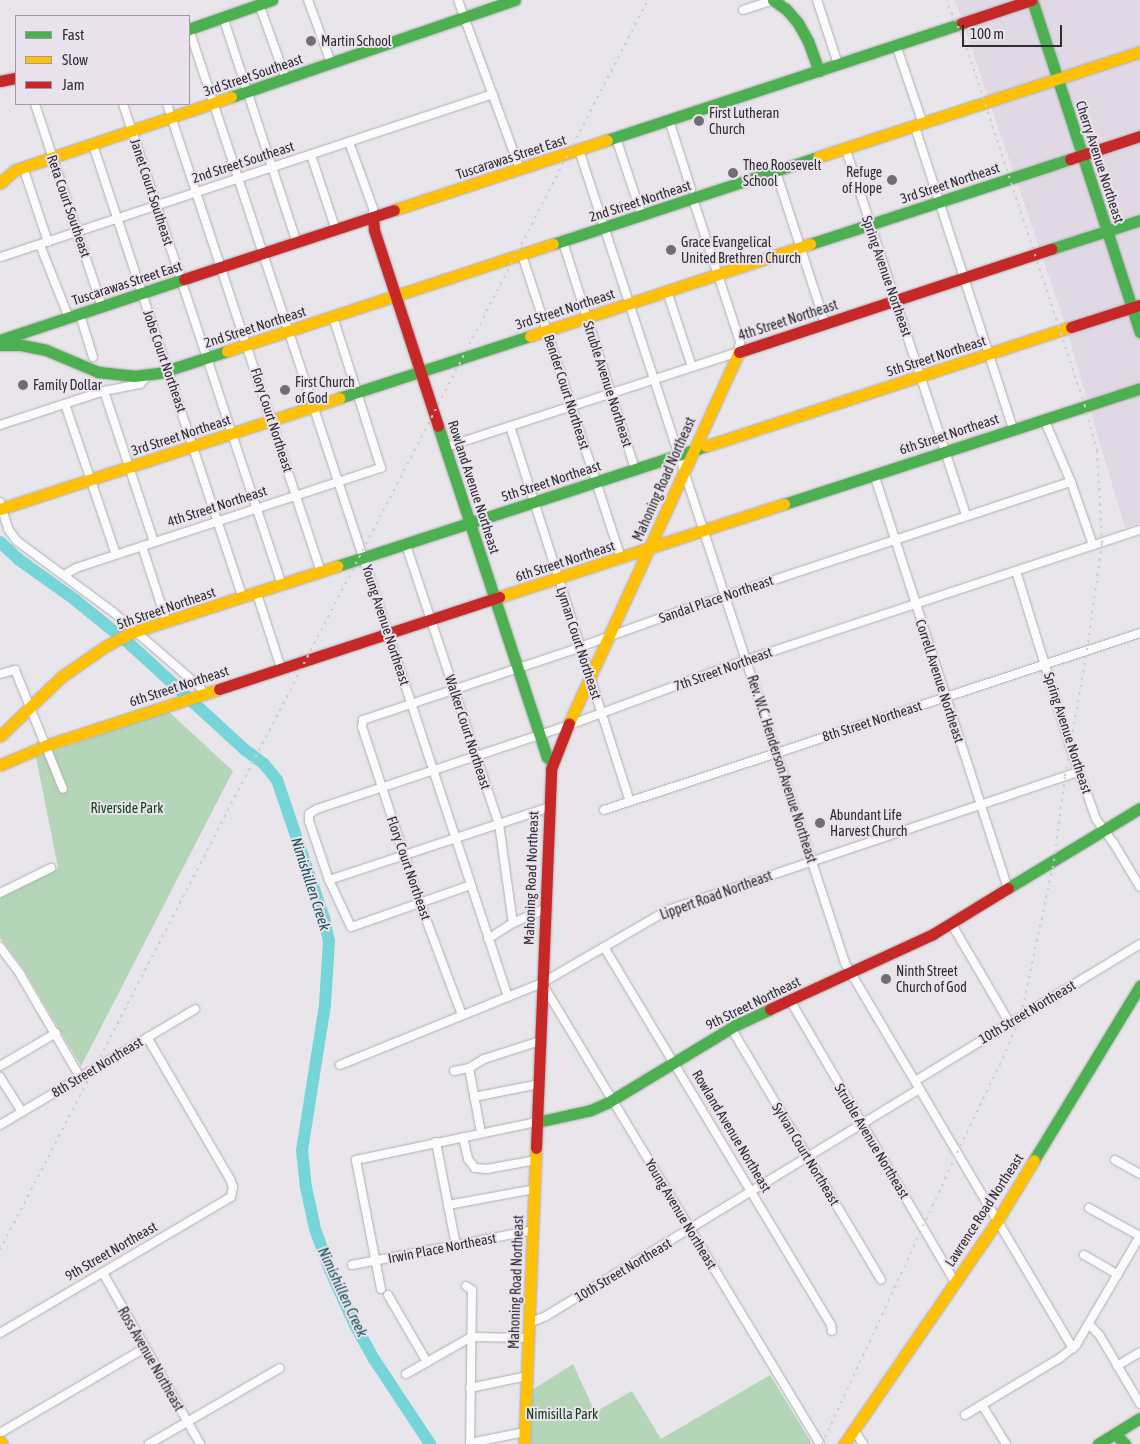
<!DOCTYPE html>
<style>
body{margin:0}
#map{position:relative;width:1140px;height:1444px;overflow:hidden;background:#e9e6eb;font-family:"Asap Condensed",sans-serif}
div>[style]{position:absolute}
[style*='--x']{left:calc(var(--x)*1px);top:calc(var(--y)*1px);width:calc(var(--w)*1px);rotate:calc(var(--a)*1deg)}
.built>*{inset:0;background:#e0d9e5}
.green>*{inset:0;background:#b4d5b7}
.river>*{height:12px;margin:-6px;padding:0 6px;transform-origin:6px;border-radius:6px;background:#76d5d8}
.roads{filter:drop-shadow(0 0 1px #b0adb2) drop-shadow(0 0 1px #b0adb2)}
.street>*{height:8px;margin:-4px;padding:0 4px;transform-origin:4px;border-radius:4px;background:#fcfbfc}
.fast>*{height:11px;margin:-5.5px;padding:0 5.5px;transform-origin:5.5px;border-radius:5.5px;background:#4caf50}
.slow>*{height:11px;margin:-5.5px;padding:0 5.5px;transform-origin:5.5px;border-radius:5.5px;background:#ffc107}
.jam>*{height:11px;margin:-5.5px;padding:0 5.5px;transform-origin:5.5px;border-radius:5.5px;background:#c62828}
.rail>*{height:2px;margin-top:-1px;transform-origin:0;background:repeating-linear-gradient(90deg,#cecdcf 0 2.5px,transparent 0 7.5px)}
.dots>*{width:14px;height:14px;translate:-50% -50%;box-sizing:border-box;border:2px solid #eae3ee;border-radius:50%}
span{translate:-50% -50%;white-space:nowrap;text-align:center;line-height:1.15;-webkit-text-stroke:4px #eae3ee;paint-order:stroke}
.poi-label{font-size:14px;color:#2f2d31}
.left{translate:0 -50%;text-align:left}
.right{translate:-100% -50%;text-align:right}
.street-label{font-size:14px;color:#2f2d31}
.park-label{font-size:14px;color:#134419}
.water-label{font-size:15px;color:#175252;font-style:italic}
.legend{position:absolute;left:15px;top:15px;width:175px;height:90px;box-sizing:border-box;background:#eae3ee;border:1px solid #9f9aa2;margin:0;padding:6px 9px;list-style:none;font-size:15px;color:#2f2d31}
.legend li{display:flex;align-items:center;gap:10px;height:25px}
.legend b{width:25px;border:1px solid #9f9aa2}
.scale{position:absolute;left:962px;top:25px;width:100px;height:22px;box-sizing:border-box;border:2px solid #2f2d31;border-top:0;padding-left:6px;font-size:15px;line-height:18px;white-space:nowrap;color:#2f2d31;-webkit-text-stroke:4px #eae3ee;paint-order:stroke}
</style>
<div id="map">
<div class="built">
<i style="clip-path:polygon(955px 0,1140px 0,1140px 523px,1125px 528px,1063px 318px)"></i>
</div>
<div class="green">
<i style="clip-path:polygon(168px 711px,233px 771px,81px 1066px,21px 965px,0 938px,0 898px,58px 868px,36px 757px)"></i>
<i style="clip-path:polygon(573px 1364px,595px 1412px,632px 1391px,661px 1439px,770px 1375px,811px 1442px,810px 1444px,531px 1444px,532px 1390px)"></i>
</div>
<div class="river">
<i style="--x:0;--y:542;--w:25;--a:43"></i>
<i style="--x:18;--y:559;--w:69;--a:35.5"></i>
<i style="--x:74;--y:599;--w:76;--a:39.1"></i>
<i style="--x:133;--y:647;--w:151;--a:42.6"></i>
<i style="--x:244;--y:749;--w:25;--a:37"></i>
<i style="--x:264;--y:764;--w:21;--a:51"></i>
<i style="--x:277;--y:780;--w:146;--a:71.2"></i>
<i style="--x:324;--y:918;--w:24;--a:78"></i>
<i style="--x:329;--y:941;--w:64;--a:93.6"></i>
<i style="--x:325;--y:1005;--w:147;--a:99"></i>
<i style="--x:302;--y:1150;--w:37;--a:84"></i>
<i style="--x:306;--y:1187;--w:43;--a:77.9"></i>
<i style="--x:315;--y:1229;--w:44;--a:69.9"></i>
<i style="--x:330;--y:1270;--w:60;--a:65.6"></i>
<i style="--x:355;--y:1325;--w:39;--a:61"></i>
<i style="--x:374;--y:1359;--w:102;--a:56.6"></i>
</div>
<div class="roads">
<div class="street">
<i style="--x:308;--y:0;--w:67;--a:69.9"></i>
<i style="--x:458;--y:0;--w:180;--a:69.9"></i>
<i style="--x:817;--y:0;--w:67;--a:71.8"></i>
<i style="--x:259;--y:4;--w:80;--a:70.2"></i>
<i style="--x:743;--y:10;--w:32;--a:-18"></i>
<i style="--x:223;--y:17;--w:238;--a:71.9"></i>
<i style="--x:189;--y:29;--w:1019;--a:71.76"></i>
<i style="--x:896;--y:45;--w:83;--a:71.1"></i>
<i style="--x:35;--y:104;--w:214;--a:71.7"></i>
<i style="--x:123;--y:104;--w:507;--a:71.71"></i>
<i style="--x:167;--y:104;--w:494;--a:71.8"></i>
<i style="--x:669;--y:120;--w:72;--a:72.3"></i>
<i style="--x:915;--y:127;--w:318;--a:72"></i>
<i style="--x:616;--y:138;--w:82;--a:71.6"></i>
<i style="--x:349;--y:142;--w:70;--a:70"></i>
<i style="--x:373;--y:208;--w:10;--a:90"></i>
<i style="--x:93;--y:145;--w:477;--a:71.7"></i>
<i style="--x:579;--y:150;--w:855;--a:71.88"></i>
<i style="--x:845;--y:963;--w:448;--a:59.4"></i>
<i style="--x:846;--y:150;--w:385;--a:71.8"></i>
<i style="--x:311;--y:155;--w:79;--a:71.6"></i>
<i style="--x:23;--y:167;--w:79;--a:71.6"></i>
<i style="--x:776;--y:172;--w:159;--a:72"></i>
<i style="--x:563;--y:242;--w:238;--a:72.4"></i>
<i style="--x:40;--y:245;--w:79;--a:68.3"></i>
<i style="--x:522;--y:255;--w:319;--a:71.9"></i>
<i style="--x:1;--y:257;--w:518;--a:-18.33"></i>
<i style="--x:667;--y:291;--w:80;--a:71.8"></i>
<i style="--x:80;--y:315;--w:44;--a:72.8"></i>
<i style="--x:104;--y:391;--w:159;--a:71.7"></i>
<i style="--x:65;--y:404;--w:159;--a:71.3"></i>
<i style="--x:1044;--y:419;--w:69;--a:66.8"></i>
<i style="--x:1071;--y:482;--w:67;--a:70.8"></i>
<i style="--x:0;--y:425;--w:109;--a:-18.1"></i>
<i style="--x:104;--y:391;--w:37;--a:-11"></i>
<i style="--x:140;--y:384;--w:12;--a:-48"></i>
<i style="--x:510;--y:426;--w:394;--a:72.3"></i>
<i style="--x:446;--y:447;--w:307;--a:-18"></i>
<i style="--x:738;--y:352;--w:10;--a:-79"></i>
<i style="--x:740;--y:342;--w:151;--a:-108.2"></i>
<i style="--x:874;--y:474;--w:436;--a:72.1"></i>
<i style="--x:0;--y:502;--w:28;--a:73"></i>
<i style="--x:8;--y:529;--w:15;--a:53"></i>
<i style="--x:17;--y:541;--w:119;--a:36.5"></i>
<i style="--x:113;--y:612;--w:115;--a:40.8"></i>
<i style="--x:200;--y:687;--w:7;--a:56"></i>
<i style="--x:406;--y:545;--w:294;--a:71.6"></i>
<i style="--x:499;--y:824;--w:100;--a:82"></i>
<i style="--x:142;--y:546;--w:81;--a:72"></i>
<i style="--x:1016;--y:571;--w:184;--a:72.9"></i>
<i style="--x:1070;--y:747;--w:77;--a:70.1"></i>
<i style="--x:1096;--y:819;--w:29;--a:54"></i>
<i style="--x:1113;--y:842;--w:52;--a:59"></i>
<i style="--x:64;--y:575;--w:14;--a:-30"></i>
<i style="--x:76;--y:568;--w:321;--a:-18.2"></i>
<i style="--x:381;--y:468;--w:158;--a:-107.6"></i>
<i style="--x:257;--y:594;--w:78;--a:72"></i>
<i style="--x:0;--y:674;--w:16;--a:-15"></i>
<i style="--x:15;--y:670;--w:128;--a:68"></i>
<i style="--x:604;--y:810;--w:564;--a:-18.27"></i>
<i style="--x:329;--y:880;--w:233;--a:-18.3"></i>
<i style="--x:471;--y:885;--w:127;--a:160.7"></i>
<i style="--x:351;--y:927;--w:52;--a:-115.1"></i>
<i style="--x:329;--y:880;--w:62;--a:-108.7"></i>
<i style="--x:309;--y:821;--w:7;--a:-90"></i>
<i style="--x:309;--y:814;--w:9;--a:-32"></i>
<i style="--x:317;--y:809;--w:266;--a:-18.4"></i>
<i style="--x:569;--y:725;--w:189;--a:-20.2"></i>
<i style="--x:746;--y:660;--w:415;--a:-18.3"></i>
<i style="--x:0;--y:893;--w:57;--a:-26.1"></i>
<i style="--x:951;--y:923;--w:115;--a:59.6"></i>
<i style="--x:488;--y:939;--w:30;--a:-33"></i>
<i style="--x:513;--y:923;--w:35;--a:-24"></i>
<i style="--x:0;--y:947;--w:34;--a:53"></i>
<i style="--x:20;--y:974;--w:119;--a:59.8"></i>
<i style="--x:604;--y:947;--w:441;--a:59"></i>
<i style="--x:831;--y:1325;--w:6;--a:81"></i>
<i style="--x:543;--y:985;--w:536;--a:58.89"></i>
<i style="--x:790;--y:1000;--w:327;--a:59.7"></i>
<i style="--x:462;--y:1015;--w:120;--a:-110.6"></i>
<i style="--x:420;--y:903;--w:185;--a:-108.2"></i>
<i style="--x:362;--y:727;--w:7;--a:-82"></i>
<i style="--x:363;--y:720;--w:220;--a:-18.5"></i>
<i style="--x:572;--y:650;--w:115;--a:-19.9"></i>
<i style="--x:680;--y:611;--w:412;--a:-18.3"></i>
<i style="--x:731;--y:1028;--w:293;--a:59.2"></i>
<i style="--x:340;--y:1065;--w:218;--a:-22.1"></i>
<i style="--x:542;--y:983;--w:146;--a:-30.1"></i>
<i style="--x:668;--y:910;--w:434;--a:-18.6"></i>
<i style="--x:0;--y:1066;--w:65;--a:-30.5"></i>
<i style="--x:469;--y:1068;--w:66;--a:79.5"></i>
<i style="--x:454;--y:1071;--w:15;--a:-11"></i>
<i style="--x:469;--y:1068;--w:17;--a:-31"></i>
<i style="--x:484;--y:1059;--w:59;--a:-17.8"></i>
<i style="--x:0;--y:1077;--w:41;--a:57.8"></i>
<i style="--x:915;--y:1081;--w:263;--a:-31.3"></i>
<i style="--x:474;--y:1097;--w:66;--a:-11.3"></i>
<i style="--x:0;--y:1125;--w:227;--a:-30.7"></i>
<i style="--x:463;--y:1137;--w:23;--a:77"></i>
<i style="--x:468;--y:1159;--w:11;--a:52"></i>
<i style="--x:475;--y:1168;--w:12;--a:5"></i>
<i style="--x:487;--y:1169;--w:50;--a:-10.4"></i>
<i style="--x:436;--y:1142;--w:106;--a:79.1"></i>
<i style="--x:1115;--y:1160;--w:29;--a:29"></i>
<i style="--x:448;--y:1205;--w:88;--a:-10.4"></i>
<i style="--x:1089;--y:1208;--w:58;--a:28.8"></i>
<i style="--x:1084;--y:1255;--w:39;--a:30"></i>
<i style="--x:352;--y:1265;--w:184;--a:-10.9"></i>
<i style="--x:103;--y:1273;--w:197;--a:60.4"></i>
<i style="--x:466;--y:1286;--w:7;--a:34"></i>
<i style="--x:472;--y:1290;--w:154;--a:90.7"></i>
<i style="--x:381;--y:1289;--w:131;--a:-101"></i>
<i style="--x:356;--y:1160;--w:185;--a:-11.9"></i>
<i style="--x:388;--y:1295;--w:78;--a:59.8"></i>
<i style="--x:529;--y:1323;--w:18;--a:-22"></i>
<i style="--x:546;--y:1316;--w:437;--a:-31.3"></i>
<i style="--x:1089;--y:1324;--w:16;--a:47"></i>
<i style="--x:1100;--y:1336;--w:79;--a:59.5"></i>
<i style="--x:0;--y:1333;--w:268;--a:-30.5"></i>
<i style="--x:231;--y:1197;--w:10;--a:-79"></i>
<i style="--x:233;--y:1187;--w:9;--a:-111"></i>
<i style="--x:230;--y:1179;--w:164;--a:-120.3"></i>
<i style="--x:1117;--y:1366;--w:27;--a:-31"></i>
<i style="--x:406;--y:1374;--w:75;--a:-29.6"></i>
<i style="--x:471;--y:1337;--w:58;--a:1"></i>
<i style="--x:470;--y:1388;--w:58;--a:-11.9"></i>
<i style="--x:982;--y:1405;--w:46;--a:58.4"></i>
<i style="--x:965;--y:1415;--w:111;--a:-31"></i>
<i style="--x:1060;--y:1358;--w:21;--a:-39"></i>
<i style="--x:1076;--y:1345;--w:126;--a:-59.6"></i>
<i style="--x:854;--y:1430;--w:17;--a:57"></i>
<i style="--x:0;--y:1433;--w:168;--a:-30.4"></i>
<i style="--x:470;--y:1443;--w:56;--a:-11.3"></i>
<i style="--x:149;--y:1444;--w:151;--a:-30.1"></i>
</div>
<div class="fast">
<i style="--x:773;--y:0;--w:16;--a:35"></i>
<i style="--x:786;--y:9;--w:18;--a:49"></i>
<i style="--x:798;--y:23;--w:21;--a:61"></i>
<i style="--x:808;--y:41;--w:32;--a:70"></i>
<i style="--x:1032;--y:0;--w:349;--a:72"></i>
<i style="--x:189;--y:29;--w:88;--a:-19.3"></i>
<i style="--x:231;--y:97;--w:300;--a:-18.9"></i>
<i style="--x:607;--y:140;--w:374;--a:-18.2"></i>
<i style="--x:553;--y:244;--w:279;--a:-18.2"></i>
<i style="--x:810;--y:244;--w:274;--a:-18.1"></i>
<i style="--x:1051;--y:249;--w:94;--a:-18"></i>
<i style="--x:0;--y:340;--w:194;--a:-18.3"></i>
<i style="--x:0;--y:345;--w:21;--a:0"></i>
<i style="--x:21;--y:345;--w:25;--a:11"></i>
<i style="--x:46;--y:350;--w:56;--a:22.9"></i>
<i style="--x:98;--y:372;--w:36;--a:6"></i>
<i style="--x:134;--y:376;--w:25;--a:-7"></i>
<i style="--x:159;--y:373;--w:71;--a:-17.9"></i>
<i style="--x:339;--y:398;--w:201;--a:-18"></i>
<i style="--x:438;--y:426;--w:348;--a:71.8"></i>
<i style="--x:547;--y:757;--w:7;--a:45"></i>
<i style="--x:784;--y:504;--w:374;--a:-18"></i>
<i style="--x:337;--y:566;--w:388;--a:-18"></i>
<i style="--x:1008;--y:888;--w:154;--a:-31.2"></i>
<i style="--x:537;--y:1122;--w:55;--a:-12.5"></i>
<i style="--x:591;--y:1110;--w:17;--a:-24"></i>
<i style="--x:607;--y:1103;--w:151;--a:-31.2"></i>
<i style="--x:736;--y:1025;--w:38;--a:-25"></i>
<i style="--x:1034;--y:1160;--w:204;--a:-58.7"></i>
<i style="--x:1115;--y:1434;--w:14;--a:45"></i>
<i style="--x:1098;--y:1444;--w:49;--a:-31.8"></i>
</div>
<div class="slow">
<i style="--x:818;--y:157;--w:339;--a:-18.1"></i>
<i style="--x:0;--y:183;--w:20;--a:-41"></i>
<i style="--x:15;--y:170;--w:228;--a:-18.7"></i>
<i style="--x:394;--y:210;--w:224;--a:-18.2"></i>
<i style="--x:530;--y:336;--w:295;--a:-18.2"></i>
<i style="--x:227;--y:351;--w:343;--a:-18.2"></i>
<i style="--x:706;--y:446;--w:384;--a:-18.1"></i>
<i style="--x:0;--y:509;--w:357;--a:-18.1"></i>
<i style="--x:499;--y:597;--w:300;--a:-18.1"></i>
<i style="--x:569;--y:723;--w:408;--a:-65.4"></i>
<i style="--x:0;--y:736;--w:85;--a:-44"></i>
<i style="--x:61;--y:677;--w:55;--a:-34.6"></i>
<i style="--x:106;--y:646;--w:27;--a:-28"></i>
<i style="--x:130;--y:633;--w:218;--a:-17.9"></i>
<i style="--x:0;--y:765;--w:51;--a:-23.1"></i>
<i style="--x:47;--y:745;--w:181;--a:-18"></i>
<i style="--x:0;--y:1441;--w:4;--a:56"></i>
<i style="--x:524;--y:1444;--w:296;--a:-87.7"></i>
<i style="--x:844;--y:1444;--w:270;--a:-55.5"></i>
<i style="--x:997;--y:1221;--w:71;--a:-58.8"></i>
</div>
<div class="jam">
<i style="--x:962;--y:23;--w:73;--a:-18.4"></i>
<i style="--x:0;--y:81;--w:16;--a:-11"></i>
<i style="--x:1070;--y:159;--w:74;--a:-18.2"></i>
<i style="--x:373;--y:218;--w:12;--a:85"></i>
<i style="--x:374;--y:230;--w:206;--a:71.9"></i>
<i style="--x:184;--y:279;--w:221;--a:-18.2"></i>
<i style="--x:1071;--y:327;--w:72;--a:-17.7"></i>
<i style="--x:739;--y:352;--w:329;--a:-18.3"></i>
<i style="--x:219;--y:689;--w:295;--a:-18.2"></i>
<i style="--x:770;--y:1009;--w:179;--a:-24.7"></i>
<i style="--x:933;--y:934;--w:88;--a:-31.5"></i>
<i style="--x:536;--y:1148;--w:379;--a:-87.7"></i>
<i style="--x:551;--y:769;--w:49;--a:-68.6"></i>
</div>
</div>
<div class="rail">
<i style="--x:0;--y:1250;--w:1408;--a:-62.6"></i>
<i style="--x:822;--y:1444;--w:321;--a:-65.1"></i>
<i style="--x:957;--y:1153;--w:106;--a:-64.2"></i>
<i style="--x:1003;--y:1058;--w:47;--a:-67.3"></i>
<i style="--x:1021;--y:1015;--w:157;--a:-77.9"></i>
<i style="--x:1054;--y:861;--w:86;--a:-82.6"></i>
<i style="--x:1065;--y:776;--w:128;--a:-80.1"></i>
<i style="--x:1087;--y:650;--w:108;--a:-82"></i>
<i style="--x:1102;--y:543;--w:92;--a:-93.1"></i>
<i style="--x:1097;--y:451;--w:47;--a:-104.9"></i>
<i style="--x:1085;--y:406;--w:391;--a:-108.3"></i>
<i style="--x:962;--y:35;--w:38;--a:-115"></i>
</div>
<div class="dots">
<i style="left:311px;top:41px;background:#706e72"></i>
<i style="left:699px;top:121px;background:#706e72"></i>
<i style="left:733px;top:173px;background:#706e72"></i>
<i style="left:892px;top:180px;background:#706e72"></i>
<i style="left:671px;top:250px;background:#706e72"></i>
<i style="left:23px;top:385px;background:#706e72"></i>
<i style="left:285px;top:390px;background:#706e72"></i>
<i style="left:820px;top:823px;background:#706e72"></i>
<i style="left:886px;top:979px;background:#706e72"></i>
</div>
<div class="poi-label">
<span class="left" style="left:321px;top:41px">Martin School</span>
<span class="left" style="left:709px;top:121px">First Lutheran<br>Church</span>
<span class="left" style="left:743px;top:173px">Theo Roosevelt<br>School</span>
<span class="right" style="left:882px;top:180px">Refuge<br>of Hope</span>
<span class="left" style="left:681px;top:250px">Grace Evangelical<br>United Brethren Church</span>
<span class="left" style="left:295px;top:390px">First Church<br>of God</span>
<span class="left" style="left:33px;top:385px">Family Dollar</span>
<span class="left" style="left:830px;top:823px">Abundant Life<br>Harvest Church</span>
<span class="left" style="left:896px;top:979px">Ninth Street<br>Church of God</span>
</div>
<div class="street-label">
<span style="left:253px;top:75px;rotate:-19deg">3rd Street Southeast</span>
<span style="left:511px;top:157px;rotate:-18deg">Tuscarawas Street East</span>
<span style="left:243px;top:162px;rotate:-18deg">2nd Street Southeast</span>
<span style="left:1100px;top:162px;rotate:72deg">Cherry Avenue Northeast</span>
<span style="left:950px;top:183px;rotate:-18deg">3rd Street Northeast</span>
<span style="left:152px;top:192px;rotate:72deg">Janet Court Southeast</span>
<span style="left:640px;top:201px;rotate:-18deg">2nd Street Northeast</span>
<span style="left:69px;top:206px;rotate:71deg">Reta Court Southeast</span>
<span style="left:887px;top:276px;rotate:71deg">Spring Avenue Northeast</span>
<span style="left:127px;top:283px;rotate:-18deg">Tuscarawas Street East</span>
<span style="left:565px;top:309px;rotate:-18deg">3rd Street Northeast</span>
<span style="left:788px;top:320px;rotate:-18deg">4th Street Northeast</span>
<span style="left:255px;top:327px;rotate:-18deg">2nd Street Northeast</span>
<span style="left:936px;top:356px;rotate:-18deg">5th Street Northeast</span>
<span style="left:165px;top:361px;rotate:71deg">Jobe Court Northeast</span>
<span style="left:608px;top:384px;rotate:72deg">Struble Avenue Northeast</span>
<span style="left:567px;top:392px;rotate:72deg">Bender Court Northeast</span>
<span style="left:272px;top:420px;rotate:72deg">Flory Court Northeast</span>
<span style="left:949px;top:434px;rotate:-18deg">6th Street Northeast</span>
<span style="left:181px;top:435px;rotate:-18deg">3rd Street Northeast</span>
<span style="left:664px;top:479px;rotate:-66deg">Mahoning Road Northeast</span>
<span style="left:551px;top:481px;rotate:-18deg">5th Street Northeast</span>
<span style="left:474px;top:487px;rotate:72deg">Rowland Avenue Northeast</span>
<span style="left:217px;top:506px;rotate:-18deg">4th Street Northeast</span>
<span style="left:565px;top:561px;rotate:-18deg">6th Street Northeast</span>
<span style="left:716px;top:599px;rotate:-19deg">Sandal Place Northeast</span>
<span style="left:166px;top:608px;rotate:-19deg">5th Street Northeast</span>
<span style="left:386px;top:625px;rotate:72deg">Young Avenue Northeast</span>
<span style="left:579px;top:643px;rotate:72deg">Lyman Court Northeast</span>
<span style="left:723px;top:669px;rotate:-20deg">7th Street Northeast</span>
<span style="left:940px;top:681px;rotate:72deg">Correll Avenue Northeast</span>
<span style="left:179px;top:686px;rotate:-18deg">6th Street Northeast</span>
<span style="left:872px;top:721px;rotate:-18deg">8th Street Northeast</span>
<span style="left:468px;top:732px;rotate:72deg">Walker Court Northeast</span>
<span style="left:1068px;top:733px;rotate:72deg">Spring Avenue Northeast</span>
<span style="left:782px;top:769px;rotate:72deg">Rev. W.C. Henderson Avenue Northeast</span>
<span style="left:409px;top:868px;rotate:71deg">Flory Court Northeast</span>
<span style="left:531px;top:878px;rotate:-88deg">Mahoning Road Northeast</span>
<span style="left:716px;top:895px;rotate:-20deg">Lippert Road Northeast</span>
<span style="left:753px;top:1003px;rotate:-26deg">9th Street Northeast</span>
<span style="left:1027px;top:1012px;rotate:-31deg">10th Street Northeast</span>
<span style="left:97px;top:1067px;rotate:-31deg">8th Street Northeast</span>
<span style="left:732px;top:1131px;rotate:59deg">Rowland Avenue Northeast</span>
<span style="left:872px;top:1141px;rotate:59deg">Struble Avenue Northeast</span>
<span style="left:806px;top:1154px;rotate:59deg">Sylvan Court Northeast</span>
<span style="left:984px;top:1210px;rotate:-57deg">Lawrence Road Northeast</span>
<span style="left:681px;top:1214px;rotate:59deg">Young Avenue Northeast</span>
<span style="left:442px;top:1248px;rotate:-11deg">Irwin Place Northeast</span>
<span style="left:111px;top:1251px;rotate:-30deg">9th Street Northeast</span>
<span style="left:623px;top:1270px;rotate:-31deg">10th Street Northeast</span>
<span style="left:516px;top:1282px;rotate:-88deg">Mahoning Road Northeast</span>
<span style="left:151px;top:1359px;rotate:60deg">Ross Avenue Northeast</span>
</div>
<div class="park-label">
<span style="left:127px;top:808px">Riverside Park</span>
<span style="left:562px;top:1414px">Nimisilla Park</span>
</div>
<div class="water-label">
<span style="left:311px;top:884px;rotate:72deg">Nimishillen Creek</span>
<span style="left:343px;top:1292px;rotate:65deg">Nimishillen Creek</span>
</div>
<ul class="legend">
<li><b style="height:6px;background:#4caf50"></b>Fast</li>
<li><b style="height:6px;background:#ffc107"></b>Slow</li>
<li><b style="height:6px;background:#c62828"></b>Jam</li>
</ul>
<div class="scale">100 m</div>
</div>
